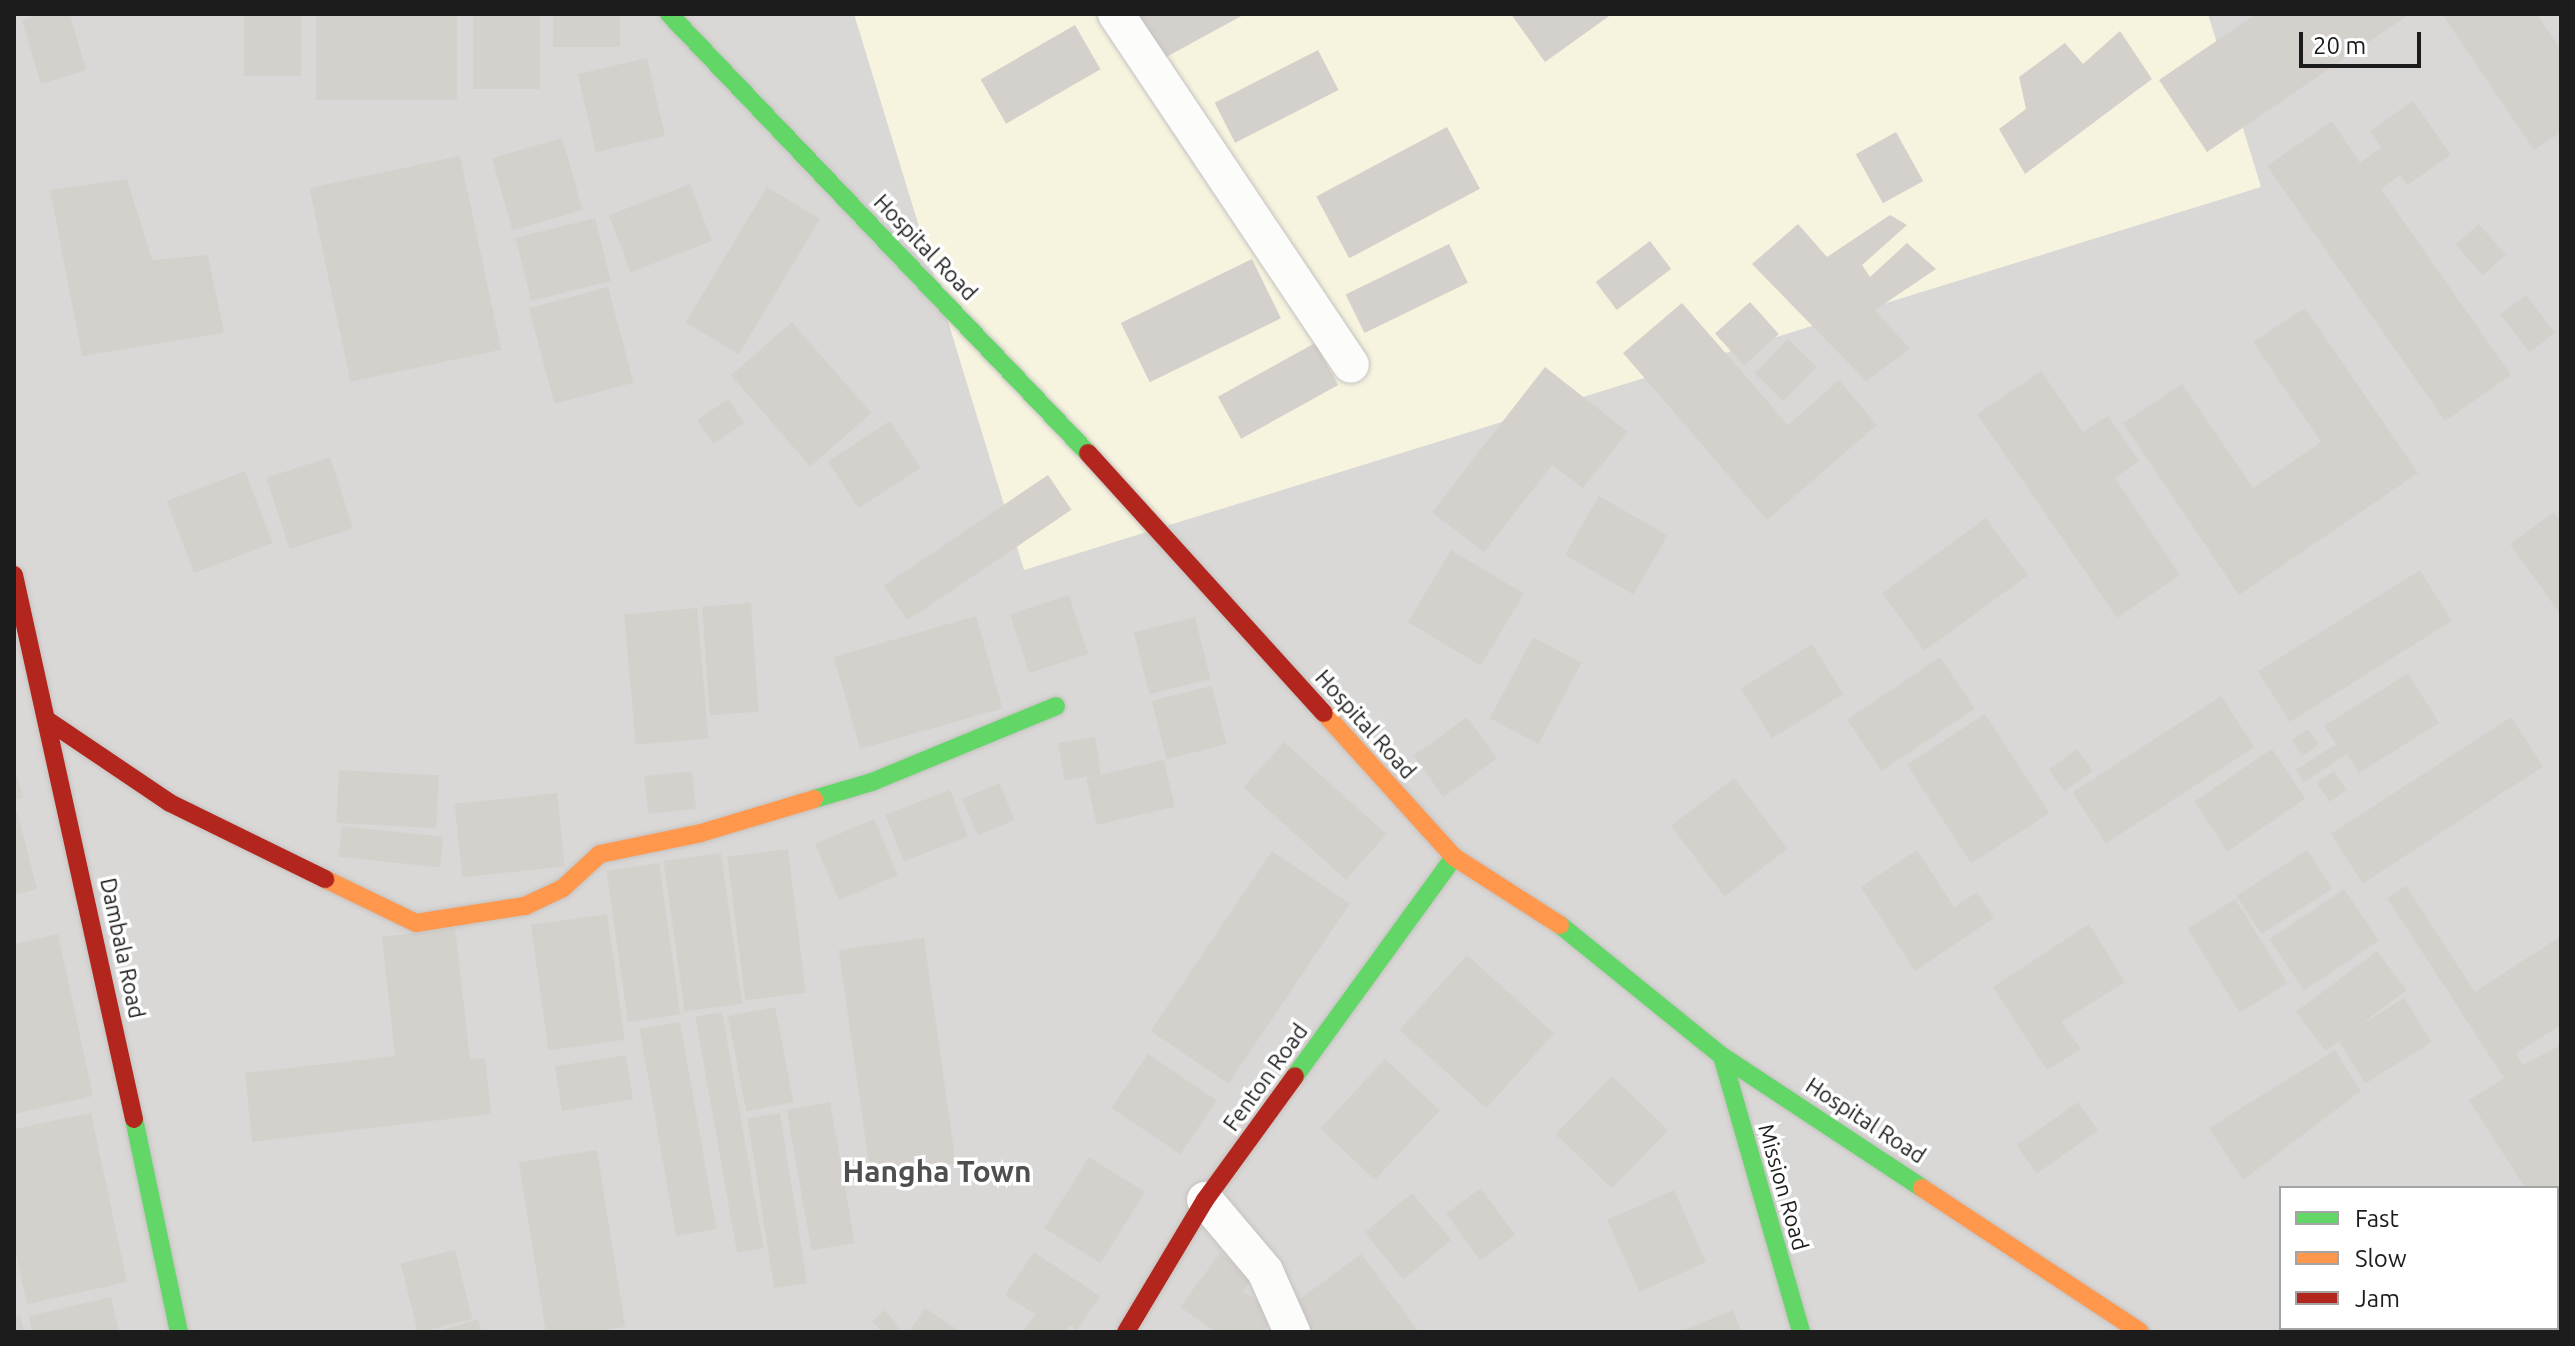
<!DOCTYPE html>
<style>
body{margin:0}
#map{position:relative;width:2575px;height:1346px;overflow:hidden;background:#ece8e4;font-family:Ubuntu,sans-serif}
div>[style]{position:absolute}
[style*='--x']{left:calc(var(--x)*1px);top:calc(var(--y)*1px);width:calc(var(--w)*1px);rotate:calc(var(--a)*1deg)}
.residential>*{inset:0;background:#dad8d6}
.education>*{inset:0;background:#f6f3de}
.building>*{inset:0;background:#d4d0cc;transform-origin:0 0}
.roads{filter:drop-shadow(0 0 2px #c4c2c0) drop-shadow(0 0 2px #c4c2c0)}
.street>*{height:36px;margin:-18px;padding:0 18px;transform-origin:18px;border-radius:18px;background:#fcfcfb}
.fast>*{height:18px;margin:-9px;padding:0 9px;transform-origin:9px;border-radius:9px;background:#63d668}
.slow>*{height:18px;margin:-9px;padding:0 9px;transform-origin:9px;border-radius:9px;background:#ff974d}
.jam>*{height:18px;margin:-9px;padding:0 9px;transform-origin:9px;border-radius:9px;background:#b3261e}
span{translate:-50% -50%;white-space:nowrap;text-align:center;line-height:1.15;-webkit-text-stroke:7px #fff;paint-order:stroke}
.street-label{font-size:22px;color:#1c1c1c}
.district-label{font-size:30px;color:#4f4f4f;font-weight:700}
.frame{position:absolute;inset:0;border:16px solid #1c1c1c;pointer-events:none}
.legend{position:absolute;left:2279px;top:1186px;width:280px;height:144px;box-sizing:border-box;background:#fff;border:2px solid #a4a4a4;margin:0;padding:10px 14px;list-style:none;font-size:24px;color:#1c1c1c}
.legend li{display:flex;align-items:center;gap:16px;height:40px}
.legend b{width:40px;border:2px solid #a4a4a4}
.scale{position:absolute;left:2299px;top:32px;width:122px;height:36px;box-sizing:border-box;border:4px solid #1c1c1c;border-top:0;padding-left:10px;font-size:24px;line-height:28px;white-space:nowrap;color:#1c1c1c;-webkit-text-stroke:6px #fff;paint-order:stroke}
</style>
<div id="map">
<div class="residential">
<i style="clip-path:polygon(evenodd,14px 14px,2561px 14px,2561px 1332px,14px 1332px,14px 14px,2281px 1188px,2557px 1188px,2557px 1328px,2281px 1328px,2281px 1188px)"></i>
</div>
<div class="education">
<i style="clip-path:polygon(854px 14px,2208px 14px,2261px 187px,1024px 570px)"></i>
</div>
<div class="building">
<i style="clip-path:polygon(42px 14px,70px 14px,86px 70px,41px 84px,22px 20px)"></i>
<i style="left:244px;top:14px;width:57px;height:62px"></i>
<i style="left:316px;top:14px;width:141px;height:86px"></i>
<i style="left:473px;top:14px;width:67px;height:75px"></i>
<i style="left:553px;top:14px;width:67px;height:33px"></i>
<i style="clip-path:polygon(1131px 14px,1245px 14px,1157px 62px)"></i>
<i style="clip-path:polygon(1511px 14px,1612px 14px,1545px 62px)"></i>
<i style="clip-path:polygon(2256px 14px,2410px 14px,2207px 152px,2159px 80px)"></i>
<i style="clip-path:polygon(2442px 14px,2537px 14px,2561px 50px,2561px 132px,2534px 150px)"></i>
<i style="left:1075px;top:25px;width:51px;height:109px;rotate:60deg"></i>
<i style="clip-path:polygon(2120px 31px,2152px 79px,2025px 174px,1999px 129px,2026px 109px,2019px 77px,2065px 43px,2083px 64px)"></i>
<i style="left:1318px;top:50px;width:45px;height:116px;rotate:63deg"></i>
<i style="left:647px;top:58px;width:80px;height:71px;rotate:77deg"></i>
<i style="clip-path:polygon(2413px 101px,2451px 155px,2407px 185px,2400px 175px,2381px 189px,2511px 375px,2445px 421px,2267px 166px,2332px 121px,2360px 163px,2381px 147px,2370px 131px)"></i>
<i style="left:1447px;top:127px;width:70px;height:148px;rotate:62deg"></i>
<i style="left:1896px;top:132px;width:56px;height:46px;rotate:61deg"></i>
<i style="left:562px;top:138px;width:75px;height:73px;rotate:74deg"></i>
<i style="left:460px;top:156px;width:198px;height:154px;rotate:78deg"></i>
<i style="clip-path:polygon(127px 179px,152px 260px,208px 255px,224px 333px,82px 356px,50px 190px)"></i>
<i style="left:690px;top:184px;width:61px;height:87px;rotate:69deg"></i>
<i style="left:767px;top:187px;width:62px;height:158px;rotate:31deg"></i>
<i style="clip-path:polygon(1890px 215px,1907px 225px,1862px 265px,1870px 277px,1907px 243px,1936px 269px,1875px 310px,1910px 349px,1866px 381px,1752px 264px,1798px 224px,1827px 257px)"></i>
<i style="left:595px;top:218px;width:65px;height:82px;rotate:76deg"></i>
<i style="left:2479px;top:224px;width:41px;height:31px;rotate:49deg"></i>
<i style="left:1650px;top:241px;width:35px;height:68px;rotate:53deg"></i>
<i style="left:1449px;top:244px;width:43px;height:115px;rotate:64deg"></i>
<i style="left:1252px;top:259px;width:66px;height:146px;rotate:64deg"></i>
<i style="left:608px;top:287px;width:99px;height:82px;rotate:75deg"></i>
<i style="left:2526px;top:295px;width:48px;height:32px;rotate:53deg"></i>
<i style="left:1750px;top:302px;width:43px;height:47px;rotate:48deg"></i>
<i style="clip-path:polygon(1682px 303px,1788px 425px,1839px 380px,1877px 425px,1767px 520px,1623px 353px)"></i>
<i style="clip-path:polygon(2305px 308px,2418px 473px,2239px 595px,2123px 423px,2182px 384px,2253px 488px,2321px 442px,2253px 342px)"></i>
<i style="left:792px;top:322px;width:121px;height:81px;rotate:49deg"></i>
<i style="left:1788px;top:339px;width:40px;height:48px;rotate:44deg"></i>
<i style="left:1315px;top:343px;width:48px;height:111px;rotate:61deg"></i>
<i style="clip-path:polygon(1545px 367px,1628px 432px,1583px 488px,1552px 465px,1484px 552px,1432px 512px)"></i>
<i style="clip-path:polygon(2041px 371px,2083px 432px,2108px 416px,2139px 461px,2115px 478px,2180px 575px,2117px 618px,1977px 414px)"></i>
<i style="left:728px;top:399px;width:29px;height:37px;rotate:56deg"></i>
<i style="left:890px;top:421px;width:56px;height:74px;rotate:57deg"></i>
<i style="left:330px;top:457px;width:75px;height:67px;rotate:72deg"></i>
<i style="left:245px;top:471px;width:77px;height:84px;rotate:69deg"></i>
<i style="left:1048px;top:475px;width:42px;height:198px;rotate:56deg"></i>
<i style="left:1599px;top:496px;width:79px;height:68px;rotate:30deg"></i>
<i style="clip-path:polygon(2554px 512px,2561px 522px,2561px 615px,2510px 544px)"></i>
<i style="left:1986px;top:518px;width:71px;height:128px;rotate:54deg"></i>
<i style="left:1451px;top:550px;width:85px;height:84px;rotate:31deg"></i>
<i style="left:2420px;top:570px;width:60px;height:191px;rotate:58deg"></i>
<i style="left:1069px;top:595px;width:62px;height:62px;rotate:72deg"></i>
<i style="left:751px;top:603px;width:109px;height:49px;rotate:86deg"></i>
<i style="left:697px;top:608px;width:131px;height:73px;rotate:85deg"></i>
<i style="left:976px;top:616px;width:96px;height:148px;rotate:74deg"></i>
<i style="left:1195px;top:617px;width:64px;height:63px;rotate:76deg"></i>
<i style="left:1533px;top:637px;width:55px;height:92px;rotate:28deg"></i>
<i style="left:1812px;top:644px;width:59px;height:84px;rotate:58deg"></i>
<i style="left:1940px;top:657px;width:62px;height:112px;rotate:56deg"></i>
<i style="clip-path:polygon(2408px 673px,2439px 723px,2359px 773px,2347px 754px,2304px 782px,2296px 770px,2336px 744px,2324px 726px)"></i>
<i style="left:1212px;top:686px;width:60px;height:62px;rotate:76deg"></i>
<i style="left:2221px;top:696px;width:61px;height:177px;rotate:57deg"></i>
<i style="left:1985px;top:714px;width:118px;height:93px;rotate:57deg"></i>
<i style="left:1467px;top:717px;width:51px;height:66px;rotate:54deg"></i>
<i style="left:2511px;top:717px;width:59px;height:215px;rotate:57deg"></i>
<i style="left:2308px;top:729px;width:19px;height:20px;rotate:55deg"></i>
<i style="left:1095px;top:737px;width:38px;height:37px;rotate:81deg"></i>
<i style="left:1284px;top:742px;width:138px;height:61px;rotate:42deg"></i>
<i style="left:2077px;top:749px;width:27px;height:35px;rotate:54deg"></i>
<i style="left:2272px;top:749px;width:60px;height:94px;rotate:56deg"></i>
<i style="left:1164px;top:760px;width:48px;height:80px;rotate:77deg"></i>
<i style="clip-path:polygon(15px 768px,23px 798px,14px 800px,14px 769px)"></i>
<i style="left:339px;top:770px;width:100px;height:53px;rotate:3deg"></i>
<i style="left:692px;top:771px;width:38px;height:48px;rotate:84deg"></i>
<i style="left:2334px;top:771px;width:23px;height:21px;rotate:56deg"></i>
<i style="left:1734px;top:778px;width:89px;height:79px;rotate:53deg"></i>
<i style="left:999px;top:783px;width:40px;height:40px;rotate:67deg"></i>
<i style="left:950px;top:790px;width:50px;height:69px;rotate:69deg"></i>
<i style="left:557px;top:793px;width:74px;height:103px;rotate:84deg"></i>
<i style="clip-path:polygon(17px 811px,37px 889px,14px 895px,14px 812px)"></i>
<i style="left:874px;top:819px;width:61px;height:64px;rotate:67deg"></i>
<i style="left:342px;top:826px;width:102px;height:31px;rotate:6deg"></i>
<i style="left:788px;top:849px;width:145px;height:61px;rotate:83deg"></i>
<i style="clip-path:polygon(1917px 850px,1954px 907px,1977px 892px,1994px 918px,1915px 971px,1861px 887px)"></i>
<i style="left:2307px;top:850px;width:46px;height:84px;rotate:57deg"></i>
<i style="left:1272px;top:851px;width:94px;height:217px;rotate:34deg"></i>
<i style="left:721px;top:853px;width:152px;height:58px;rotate:82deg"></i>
<i style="left:659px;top:863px;width:153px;height:53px;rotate:82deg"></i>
<i style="clip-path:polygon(2406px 886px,2475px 992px,2561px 936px,2561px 1025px,2516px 1053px,2523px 1065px,2561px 1045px,2558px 1188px,2525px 1188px,2469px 1100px,2504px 1078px,2387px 898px)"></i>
<i style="left:2344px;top:889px;width:62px;height:90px;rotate:56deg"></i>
<i style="left:2235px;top:899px;width:99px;height:56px;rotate:58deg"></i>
<i style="left:607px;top:914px;width:127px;height:77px;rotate:82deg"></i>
<i style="clip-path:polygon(2089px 924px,2125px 982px,2061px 1022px,2081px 1049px,2047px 1070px,1993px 987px)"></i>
<i style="clip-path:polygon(455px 928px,470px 1059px,485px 1058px,491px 1114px,252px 1142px,245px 1073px,395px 1056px,382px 937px)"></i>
<i style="clip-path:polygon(58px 934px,93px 1096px,14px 1114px,14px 944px)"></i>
<i style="left:924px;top:938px;width:228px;height:86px;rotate:82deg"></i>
<i style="left:2377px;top:951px;width:49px;height:101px;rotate:53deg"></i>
<i style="left:1467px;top:955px;width:117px;height:101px;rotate:42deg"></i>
<i style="left:2404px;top:998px;width:52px;height:78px;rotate:58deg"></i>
<i style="left:775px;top:1007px;width:97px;height:48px;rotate:79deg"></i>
<i style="left:722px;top:1012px;width:240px;height:27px;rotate:80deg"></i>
<i style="left:680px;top:1022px;width:210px;height:41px;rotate:80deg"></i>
<i style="clip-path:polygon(2335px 1050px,2361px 1091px,2243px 1180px,2209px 1128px)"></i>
<i style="left:1148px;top:1054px;width:83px;height:65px;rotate:34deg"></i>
<i style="left:626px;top:1055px;width:45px;height:72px;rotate:81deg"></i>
<i style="left:1385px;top:1059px;width:75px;height:95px;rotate:43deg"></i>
<i style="left:1612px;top:1076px;width:78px;height:81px;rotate:44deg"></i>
<i style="left:830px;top:1102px;width:143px;height:44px;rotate:80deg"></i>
<i style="left:2078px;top:1102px;width:35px;height:75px;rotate:55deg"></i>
<i style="clip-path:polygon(91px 1113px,127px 1282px,27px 1304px,14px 1245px,14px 1129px)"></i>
<i style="left:780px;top:1113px;width:172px;height:33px;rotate:81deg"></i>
<i style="left:597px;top:1150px;width:179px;height:79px;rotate:81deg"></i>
<i style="left:1089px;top:1157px;width:66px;height:84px;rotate:32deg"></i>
<i style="left:1481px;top:1188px;width:58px;height:43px;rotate:54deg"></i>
<i style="left:1674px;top:1190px;width:79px;height:73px;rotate:66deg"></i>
<i style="left:1412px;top:1193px;width:61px;height:62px;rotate:50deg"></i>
<i style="left:455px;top:1250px;width:71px;height:56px;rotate:76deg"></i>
<i style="clip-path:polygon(1034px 1252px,1100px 1296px,1077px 1330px,1070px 1325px,1066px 1332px,1023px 1332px,1035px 1314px,1005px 1295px)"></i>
<i style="clip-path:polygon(1220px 1253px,1253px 1277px,1243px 1291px,1276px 1314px,1263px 1332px,1215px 1332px,1180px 1307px)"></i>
<i style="clip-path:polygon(1361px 1254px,1419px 1332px,1301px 1332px,1285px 1310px)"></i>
<i style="clip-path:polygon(111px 1297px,119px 1332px,32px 1332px,29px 1316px)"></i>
<i style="clip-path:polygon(925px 1308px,961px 1332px,909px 1332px)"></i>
<i style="clip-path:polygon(885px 1310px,900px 1328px,895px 1332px,882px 1332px,872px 1321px)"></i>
<i style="clip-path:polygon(1733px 1310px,1742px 1332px,1679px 1332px)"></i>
<i style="clip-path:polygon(20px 1315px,24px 1332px,14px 1332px,14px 1316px)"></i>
<i style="clip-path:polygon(478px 1319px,482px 1332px,440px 1332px,440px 1331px)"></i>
</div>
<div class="roads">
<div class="street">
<i style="--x:1116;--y:14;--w:422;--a:56.2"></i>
<i style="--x:1205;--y:1200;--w:93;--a:49.8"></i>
<i style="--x:1265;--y:1271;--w:67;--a:66.1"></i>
</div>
<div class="fast">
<i style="--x:669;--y:14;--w:607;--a:46.34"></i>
<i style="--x:814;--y:799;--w:60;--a:-16.3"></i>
<i style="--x:872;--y:782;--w:199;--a:-22.4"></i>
<i style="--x:1560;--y:925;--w:208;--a:39"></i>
<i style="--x:1722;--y:1056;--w:240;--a:33.4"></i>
<i style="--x:1722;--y:1056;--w:287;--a:74"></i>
<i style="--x:1295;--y:1076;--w:271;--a:-54"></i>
<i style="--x:134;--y:1119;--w:218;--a:78.1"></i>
</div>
<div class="slow">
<i style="--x:1324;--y:713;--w:194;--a:47.9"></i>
<i style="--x:1454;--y:857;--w:126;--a:32.7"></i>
<i style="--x:325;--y:879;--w:101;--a:25.8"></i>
<i style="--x:416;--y:923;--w:110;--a:-8.9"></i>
<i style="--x:525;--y:906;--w:42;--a:-25.3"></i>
<i style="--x:563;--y:888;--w:50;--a:-42.6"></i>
<i style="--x:600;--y:854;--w:103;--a:-11.7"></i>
<i style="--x:701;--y:833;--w:118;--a:-16.7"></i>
<i style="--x:1922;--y:1188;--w:261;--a:33.4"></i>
</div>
<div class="jam">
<i style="--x:1088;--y:453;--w:351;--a:47.8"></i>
<i style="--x:14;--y:575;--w:557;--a:77.56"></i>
<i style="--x:47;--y:720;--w:148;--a:34"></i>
<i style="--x:170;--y:803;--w:173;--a:26.1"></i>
<i style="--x:1126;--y:1332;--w:154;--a:-59.1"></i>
<i style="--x:1205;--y:1200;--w:153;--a:-54"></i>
</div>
</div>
<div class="street-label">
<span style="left:926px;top:247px;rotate:46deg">Hospital Road</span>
<span style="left:1366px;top:724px;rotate:48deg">Hospital Road</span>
<span style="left:123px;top:948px;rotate:78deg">Dambala Road</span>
<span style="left:1265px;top:1077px;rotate:-54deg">Fenton Road</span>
<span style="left:1866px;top:1120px;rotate:33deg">Hospital Road</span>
<span style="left:1784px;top:1187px;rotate:74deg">Mission Road</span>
</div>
<div class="district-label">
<span style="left:937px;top:1171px">Hangha Town</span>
</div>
<div class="frame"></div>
<ul class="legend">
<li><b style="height:10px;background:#63d668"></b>Fast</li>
<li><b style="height:10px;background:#ff974d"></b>Slow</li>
<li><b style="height:10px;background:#b3261e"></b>Jam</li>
</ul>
<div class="scale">20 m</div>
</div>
